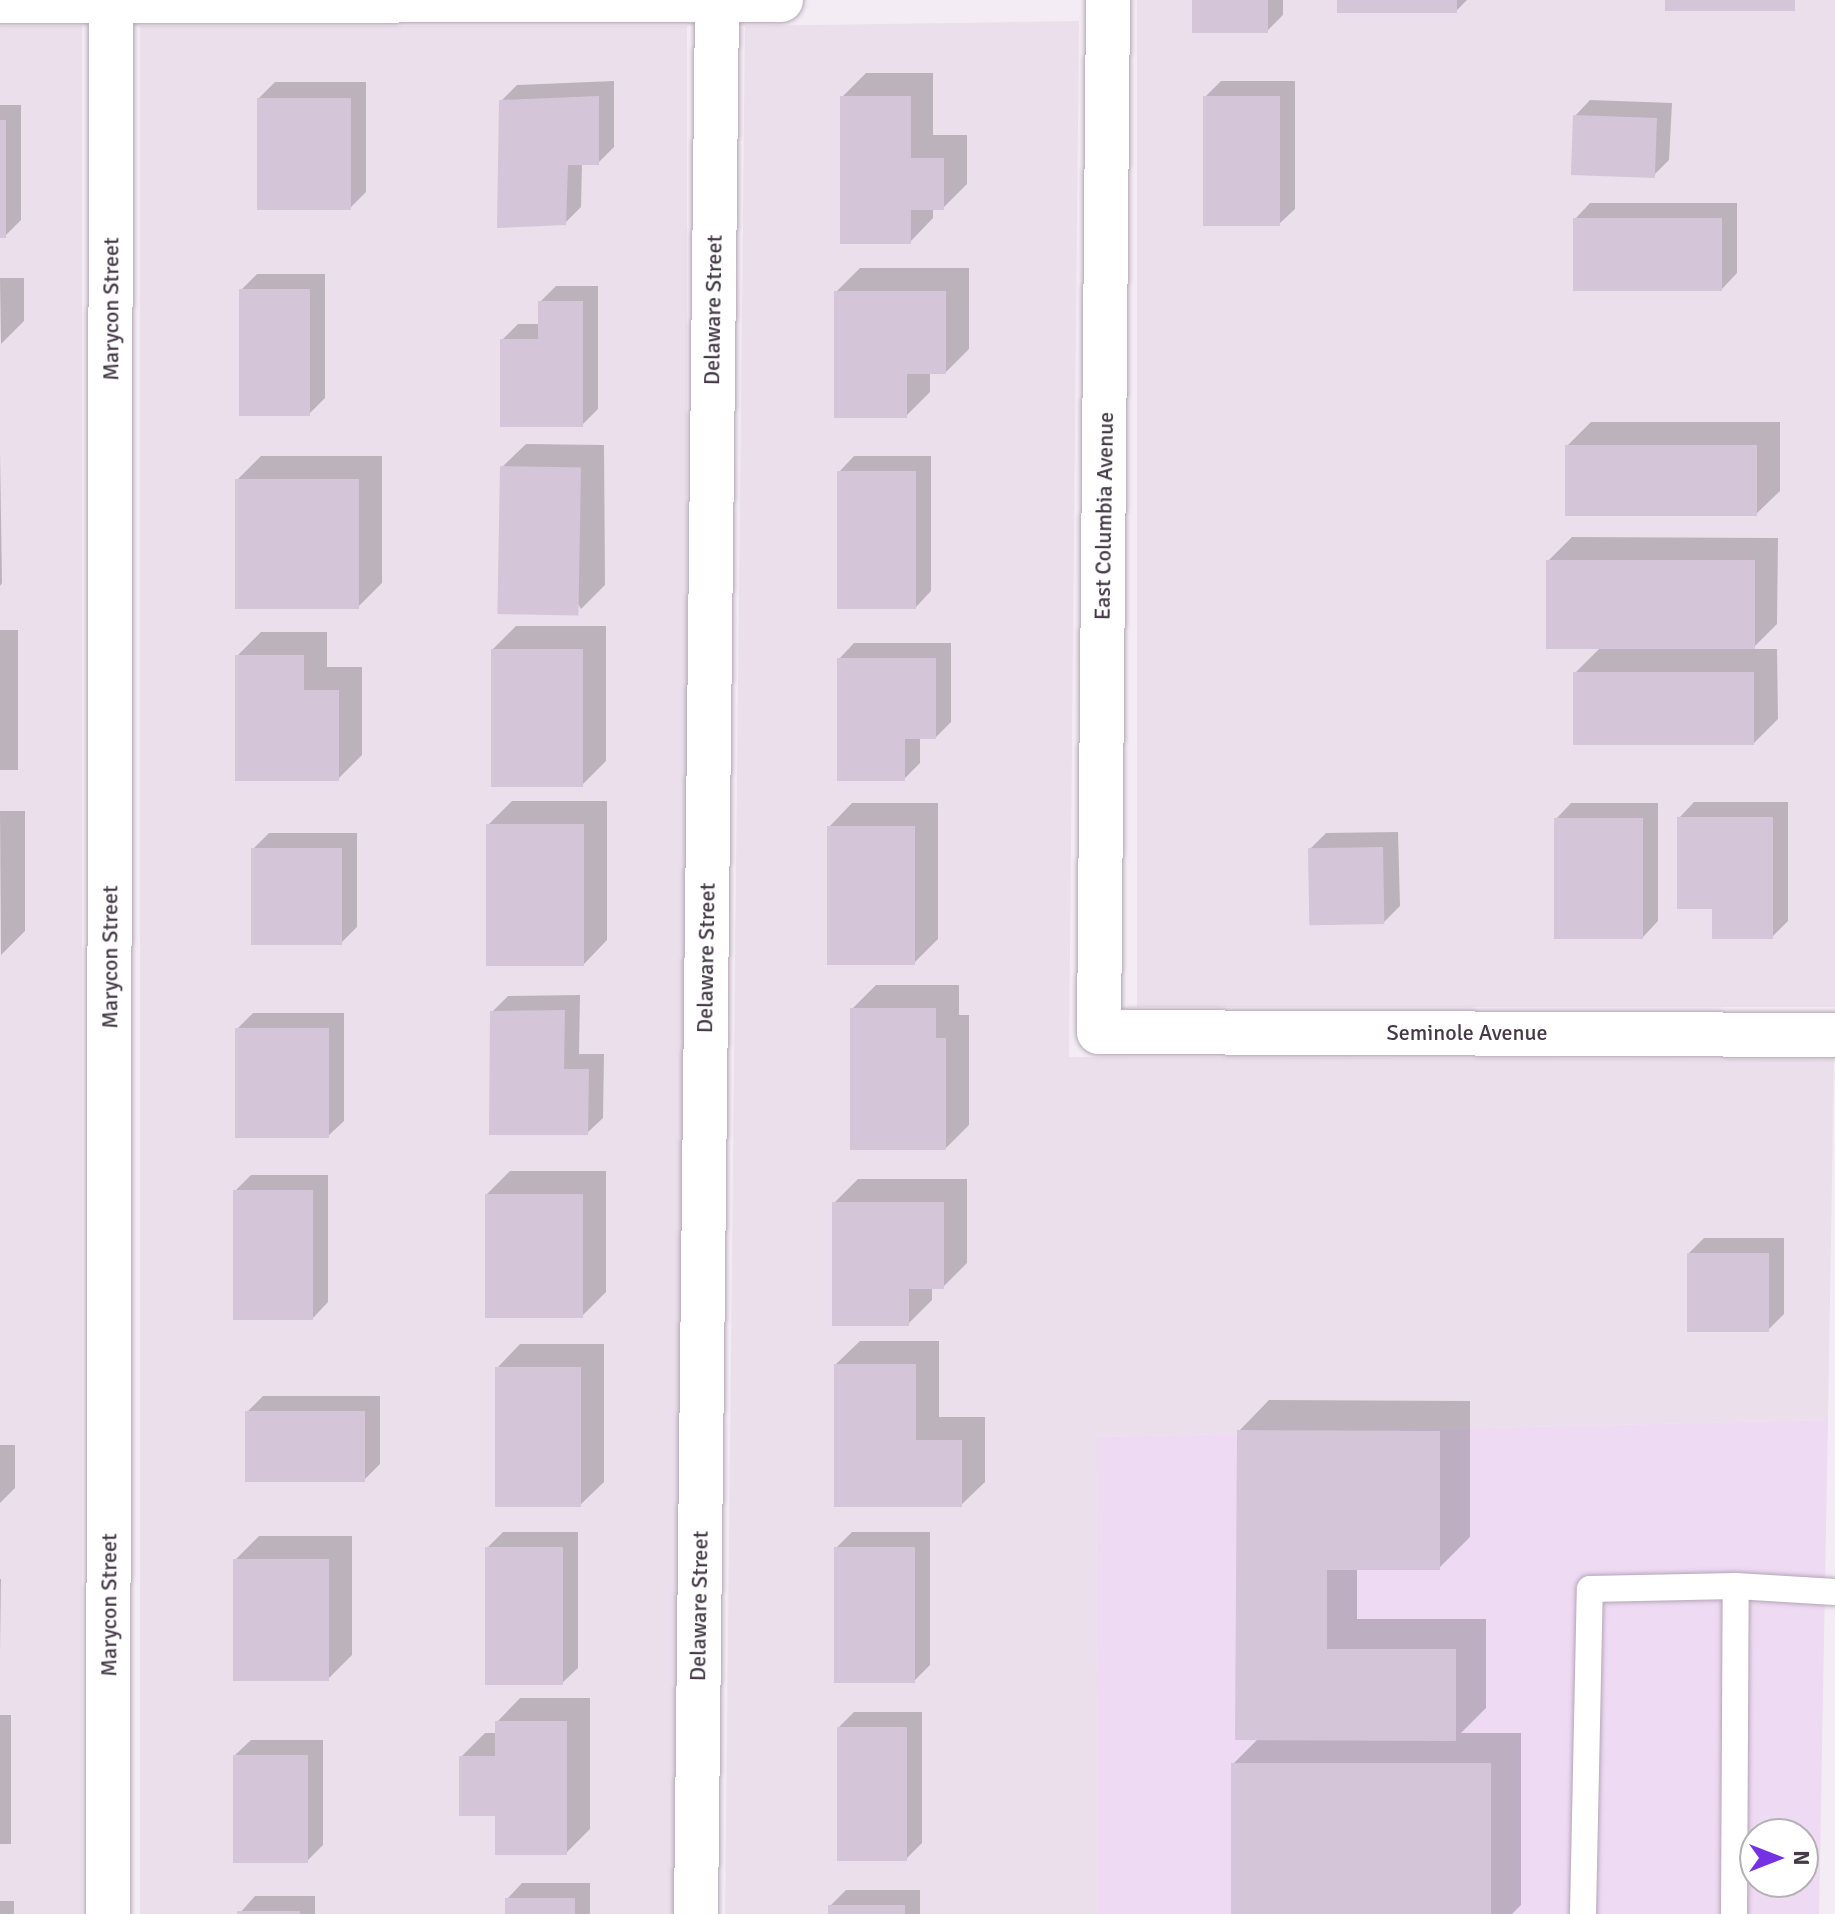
<!DOCTYPE html>
<style>
body{margin:0}
#map{position:relative;width:1835px;height:1914px;overflow:hidden;background:#f4ecf4;font-family:Signika,sans-serif}
div>[style]{position:absolute}
[style*='--x']{left:calc(var(--x)*1px);top:calc(var(--y)*1px);width:calc(var(--w)*1px);rotate:calc(var(--a)*1deg)}
.residential>*{inset:0;background:#ebdfec;transform-origin:0 0}
.commercial>*{inset:0;background:#eedaf3}
.shadow>*{inset:0;background:#0003;transform-origin:0 0}
.building>*{inset:0;background:#d5c5d8;transform-origin:0 0}
.roads{filter:drop-shadow(0 0 2px #b4a6b6) drop-shadow(0 0 2px #b4a6b6)}
.service>*{height:26px;margin:-13px;padding:0 13px;transform-origin:13px;border-radius:13px;background:#fff}
.minor>*{height:44px;margin:-22px;padding:0 22px;transform-origin:22px;border-radius:22px;background:#fff}
span{translate:-50% -50%;white-space:nowrap;text-align:center;line-height:1.15;-webkit-text-stroke:8px #fff;paint-order:stroke}
.street-label{font-size:22px;color:#463a48}
.north{position:absolute;left:1739px;top:1818px;width:80px;height:80px;box-sizing:border-box;background:#fff;border:2px solid #b5b0b6;border-radius:50%;rotate:90deg;font-size:22px;font-weight:700;line-height:32px;text-align:center;color:#463a48}
.north::after{content:'';display:block;margin:auto;width:28px;height:36px;background:#7532e5;clip-path:polygon(50% 0,100% 100%,50% 72%,0 100%)}
</style>
<div id="map">
<div class="residential">
<i style="left:1137px;top:0;width:698px;height:1007px"></i>
<i style="clip-path:polygon(1079px 21px,1069px 1057px,1834px 1060px,1828px 1420px,1096px 1437px,1098px 1914px,725px 1914px,745px 26px)"></i>
<i style="left:0;top:26px;width:82px;height:1888px"></i>
<i style="left:140px;top:26px;width:547px;height:1888px"></i>
</div>
<div class="commercial">
<i style="clip-path:polygon(evenodd,1828px 1420px,1819px 1914px,1098px 1914px,1096px 1437px,1828px 1420px,1755px 1834px,1803px 1834px,1803px 1882px,1755px 1882px,1755px 1834px)"></i>
</div>
<div class="shadow">
<i style="clip-path:polygon(1194px 0,1283px 0,1283px 15px,1267px 31px)"></i>
<i style="clip-path:polygon(1339px 0,1467px 0,1456px 11px)"></i>
<i style="clip-path:polygon(866px 73px,933px 73px,933px 135px,967px 135px,967px 184px,943px 208px,933px 208px,933px 218px,910px 242px,842px 97px)"></i>
<i style="clip-path:polygon(614px 81px,614px 147px,598px 163px,582px 163px,581px 207px,565px 223px,501px 101px,517px 85px)"></i>
<i style="clip-path:polygon(1221px 81px,1295px 81px,1295px 209px,1279px 224px,1205px 97px)"></i>
<i style="clip-path:polygon(275px 82px,366px 82px,366px 192px,350px 208px,259px 98px)"></i>
<i style="clip-path:polygon(1590px 100px,1672px 103px,1669px 160px,1653px 176px,1575px 116px)"></i>
<i style="clip-path:polygon(0 105px,21px 105px,21px 220px,5px 236px,0 236px)"></i>
<i style="clip-path:polygon(1590px 203px,1737px 203px,1737px 273px,1722px 289px,1575px 219px)"></i>
<i style="clip-path:polygon(860px 268px,969px 268px,969px 349px,946px 372px,930px 372px,930px 392px,906px 416px,836px 292px)"></i>
<i style="clip-path:polygon(257px 274px,325px 274px,325px 398px,309px 414px,241px 290px)"></i>
<i style="clip-path:polygon(0 278px,24px 278px,24px 321px,1px 344px)"></i>
<i style="clip-path:polygon(556px 286px,598px 286px,598px 409px,582px 425px,502px 340px,518px 324px,540px 324px,540px 302px)"></i>
<i style="clip-path:polygon(1591px 422px,1780px 422px,1780px 491px,1756px 514px,1567px 446px)"></i>
<i style="clip-path:polygon(526px 444px,604px 445px,605px 585px,581px 609px,502px 467px)"></i>
<i style="clip-path:polygon(0 450px,2px 583px,0 586px)"></i>
<i style="clip-path:polygon(261px 456px,382px 456px,382px 583px,358px 607px,237px 480px)"></i>
<i style="clip-path:polygon(854px 456px,931px 456px,931px 591px,916px 607px,839px 472px)"></i>
<i style="clip-path:polygon(1572px 537px,1778px 538px,1777px 624px,1752px 649px,1777px 649px,1778px 719px,1754px 743px,1575px 673px,1601px 647px,1548px 561px)"></i>
<i style="clip-path:polygon(516px 626px,606px 626px,606px 761px,582px 785px,492px 650px)"></i>
<i style="left:0;top:630px;width:18px;height:140px"></i>
<i style="clip-path:polygon(261px 632px,327px 632px,327px 667px,362px 667px,362px 755px,338px 779px,237px 656px)"></i>
<i style="clip-path:polygon(854px 643px,951px 643px,951px 722px,936px 737px,920px 737px,920px 763px,904px 779px,839px 659px)"></i>
<i style="clip-path:polygon(512px 801px,607px 801px,607px 940px,584px 964px,488px 825px)"></i>
<i style="clip-path:polygon(1694px 802px,1788px 802px,1788px 921px,1772px 937px,1714px 907px,1679px 818px)"></i>
<i style="clip-path:polygon(852px 803px,938px 803px,938px 939px,914px 963px,829px 827px)"></i>
<i style="clip-path:polygon(1571px 803px,1658px 803px,1658px 921px,1643px 937px,1556px 819px)"></i>
<i style="clip-path:polygon(0 811px,25px 811px,25px 931px,1px 955px)"></i>
<i style="clip-path:polygon(1398px 832px,1400px 906px,1384px 922px,1310px 849px,1326px 833px)"></i>
<i style="clip-path:polygon(269px 833px,357px 833px,357px 927px,341px 943px,253px 849px)"></i>
<i style="clip-path:polygon(876px 985px,959px 985px,959px 1015px,969px 1015px,969px 1125px,946px 1148px,852px 1009px)"></i>
<i style="clip-path:polygon(580px 995px,579px 1054px,604px 1054px,603px 1118px,587px 1133px,492px 1012px,508px 996px)"></i>
<i style="clip-path:polygon(253px 1013px,344px 1013px,344px 1121px,328px 1136px,237px 1029px)"></i>
<i style="clip-path:polygon(510px 1171px,606px 1171px,606px 1292px,582px 1316px,487px 1194px)"></i>
<i style="clip-path:polygon(251px 1175px,328px 1175px,328px 1302px,313px 1318px,235px 1191px)"></i>
<i style="clip-path:polygon(858px 1179px,967px 1179px,967px 1263px,943px 1287px,932px 1287px,932px 1300px,908px 1324px,834px 1203px)"></i>
<i style="clip-path:polygon(1704px 1238px,1784px 1238px,1784px 1314px,1768px 1330px,1689px 1253px)"></i>
<i style="clip-path:polygon(860px 1341px,939px 1341px,939px 1417px,985px 1417px,985px 1482px,961px 1505px,836px 1364px)"></i>
<i style="clip-path:polygon(520px 1344px,604px 1344px,604px 1482px,580px 1505px,497px 1368px)"></i>
<i style="clip-path:polygon(263px 1396px,380px 1396px,380px 1464px,364px 1480px,247px 1412px)"></i>
<i style="clip-path:polygon(1269px 1400px,1470px 1401px,1470px 1537px,1439px 1568px,1357px 1568px,1357px 1619px,1486px 1619px,1486px 1708px,1461px 1733px,1521px 1733px,1521px 1905px,1512px 1914px,1233px 1914px,1233px 1764px,1259px 1738px,1239px 1431px)"></i>
<i style="clip-path:polygon(0 1445px,15px 1445px,15px 1488px,0 1503px)"></i>
<i style="clip-path:polygon(503px 1532px,578px 1532px,578px 1668px,562px 1683px,487px 1548px)"></i>
<i style="clip-path:polygon(852px 1532px,930px 1532px,930px 1665px,914px 1681px,836px 1548px)"></i>
<i style="clip-path:polygon(259px 1536px,352px 1536px,352px 1655px,328px 1679px,235px 1560px)"></i>
<i style="clip-path:polygon(0 1579px,1px 1579px,0 1652px)"></i>
<i style="clip-path:polygon(520px 1698px,590px 1698px,590px 1829px,566px 1853px,497px 1814px,461px 1757px,485px 1733px,497px 1733px,497px 1722px)"></i>
<i style="clip-path:polygon(854px 1712px,922px 1712px,922px 1843px,906px 1859px,839px 1727px)"></i>
<i style="left:0;top:1715px;width:11px;height:129px"></i>
<i style="clip-path:polygon(251px 1740px,323px 1740px,323px 1845px,307px 1861px,235px 1755px)"></i>
<i style="clip-path:polygon(522px 1883px,590px 1883px,590px 1914px,507px 1914px,507px 1899px)"></i>
<i style="clip-path:polygon(846px 1890px,920px 1890px,920px 1914px,830px 1914px,830px 1906px)"></i>
<i style="clip-path:polygon(255px 1896px,315px 1896px,315px 1914px,239px 1914px)"></i>
<i style="left:0;top:1901px;width:14px;height:13px"></i>
</div>
<div class="building">
<i style="left:1192px;top:0;width:76px;height:33px"></i>
<i style="left:1337px;top:0;width:120px;height:13px"></i>
<i style="left:1665px;top:0;width:130px;height:11px"></i>
<i style="clip-path:polygon(599px 96px,599px 165px,568px 165px,566px 225px,497px 228px,499px 100px)"></i>
<i style="clip-path:polygon(840px 96px,911px 96px,911px 158px,944px 158px,944px 210px,911px 210px,911px 244px,840px 244px)"></i>
<i style="left:1203px;top:96px;width:77px;height:130px"></i>
<i style="left:257px;top:98px;width:94px;height:112px"></i>
<i style="left:1573px;top:115px;width:84px;height:60px;rotate:2deg"></i>
<i style="left:0;top:120px;width:6px;height:118px"></i>
<i style="left:1573px;top:218px;width:149px;height:73px"></i>
<i style="left:239px;top:289px;width:71px;height:127px"></i>
<i style="clip-path:polygon(834px 291px,946px 291px,946px 374px,907px 374px,907px 418px,834px 418px)"></i>
<i style="clip-path:polygon(538px 301px,583px 301px,583px 427px,500px 427px,500px 339px,538px 339px)"></i>
<i style="left:1565px;top:445px;width:192px;height:71px"></i>
<i style="left:500px;top:466px;width:81px;height:148px;rotate:1deg"></i>
<i style="left:837px;top:471px;width:79px;height:138px"></i>
<i style="left:235px;top:479px;width:124px;height:130px"></i>
<i style="left:1546px;top:560px;width:209px;height:89px"></i>
<i style="left:491px;top:649px;width:92px;height:138px"></i>
<i style="clip-path:polygon(235px 655px,304px 655px,304px 690px,339px 690px,339px 781px,235px 781px)"></i>
<i style="clip-path:polygon(837px 658px,936px 658px,936px 739px,905px 739px,905px 781px,837px 781px)"></i>
<i style="left:1573px;top:672px;width:181px;height:73px"></i>
<i style="clip-path:polygon(1677px 817px,1773px 817px,1773px 939px,1712px 939px,1712px 909px,1677px 909px)"></i>
<i style="left:1554px;top:818px;width:89px;height:121px"></i>
<i style="left:486px;top:824px;width:98px;height:142px"></i>
<i style="left:827px;top:826px;width:88px;height:139px"></i>
<i style="left:1383px;top:847px;width:77px;height:75px;rotate:89deg"></i>
<i style="left:251px;top:848px;width:91px;height:97px"></i>
<i style="clip-path:polygon(850px 1008px,936px 1008px,936px 1038px,946px 1038px,946px 1150px,850px 1150px)"></i>
<i style="clip-path:polygon(565px 1010px,564px 1069px,589px 1069px,588px 1135px,489px 1135px,490px 1011px)"></i>
<i style="left:235px;top:1028px;width:94px;height:110px"></i>
<i style="left:233px;top:1190px;width:80px;height:130px"></i>
<i style="left:485px;top:1194px;width:98px;height:124px"></i>
<i style="clip-path:polygon(832px 1202px,944px 1202px,944px 1289px,909px 1289px,909px 1326px,832px 1326px)"></i>
<i style="left:1687px;top:1253px;width:82px;height:79px"></i>
<i style="clip-path:polygon(834px 1364px,916px 1364px,916px 1440px,962px 1440px,962px 1507px,834px 1507px)"></i>
<i style="left:495px;top:1367px;width:86px;height:140px"></i>
<i style="left:245px;top:1411px;width:120px;height:71px"></i>
<i style="clip-path:polygon(1237px 1430px,1440px 1431px,1440px 1570px,1327px 1570px,1327px 1649px,1456px 1649px,1456px 1741px,1235px 1740px)"></i>
<i style="left:485px;top:1547px;width:78px;height:138px"></i>
<i style="left:834px;top:1547px;width:81px;height:136px"></i>
<i style="left:233px;top:1559px;width:96px;height:122px"></i>
<i style="clip-path:polygon(495px 1721px,567px 1721px,567px 1855px,495px 1855px,495px 1816px,459px 1816px,459px 1756px,495px 1756px)"></i>
<i style="left:837px;top:1727px;width:70px;height:134px"></i>
<i style="left:233px;top:1755px;width:75px;height:108px"></i>
<i style="left:1231px;top:1763px;width:260px;height:151px"></i>
<i style="left:505px;top:1898px;width:70px;height:16px"></i>
<i style="left:828px;top:1905px;width:77px;height:9px"></i>
<i style="left:237px;top:1911px;width:63px;height:3px"></i>
</div>
<div class="roads">
<div class="service">
<i style="--x:1583;--y:1914;--w:325;--a:-88.8"></i>
<i style="--x:1590;--y:1589;--w:146;--a:-1.2"></i>
<i style="--x:1736;--y:1586;--w:99;--a:3.5"></i>
<i style="--x:1734;--y:1914;--w:328;--a:-89.7"></i>
</div>
<div class="minor">
<i style="--x:1108;--y:0;--w:1032;--a:90.5"></i>
<i style="--x:1099;--y:1032;--w:736;--a:0.23"></i>
<i style="--x:0;--y:1;--w:781;--a:-0.07"></i>
<i style="--x:108;--y:1914;--w:1914;--a:-89.91"></i>
<i style="--x:696;--y:1914;--w:1913;--a:-89.37"></i>
</div>
</div>
<div class="street-label">
<span style="left:111px;top:309px;rotate:-90deg">Marycon Street</span>
<span style="left:713px;top:310px;rotate:-89deg">Delaware Street</span>
<span style="left:1104px;top:516px;rotate:-89deg">East Columbia Avenue</span>
<span style="left:110px;top:957px;rotate:-90deg">Marycon Street</span>
<span style="left:706px;top:958px;rotate:-89deg">Delaware Street</span>
<span style="left:1467px;top:1033px">Seminole Avenue</span>
<span style="left:109px;top:1605px;rotate:-90deg">Marycon Street</span>
<span style="left:699px;top:1606px;rotate:-89deg">Delaware Street</span>
</div>
<div class="north">N</div>
</div>
